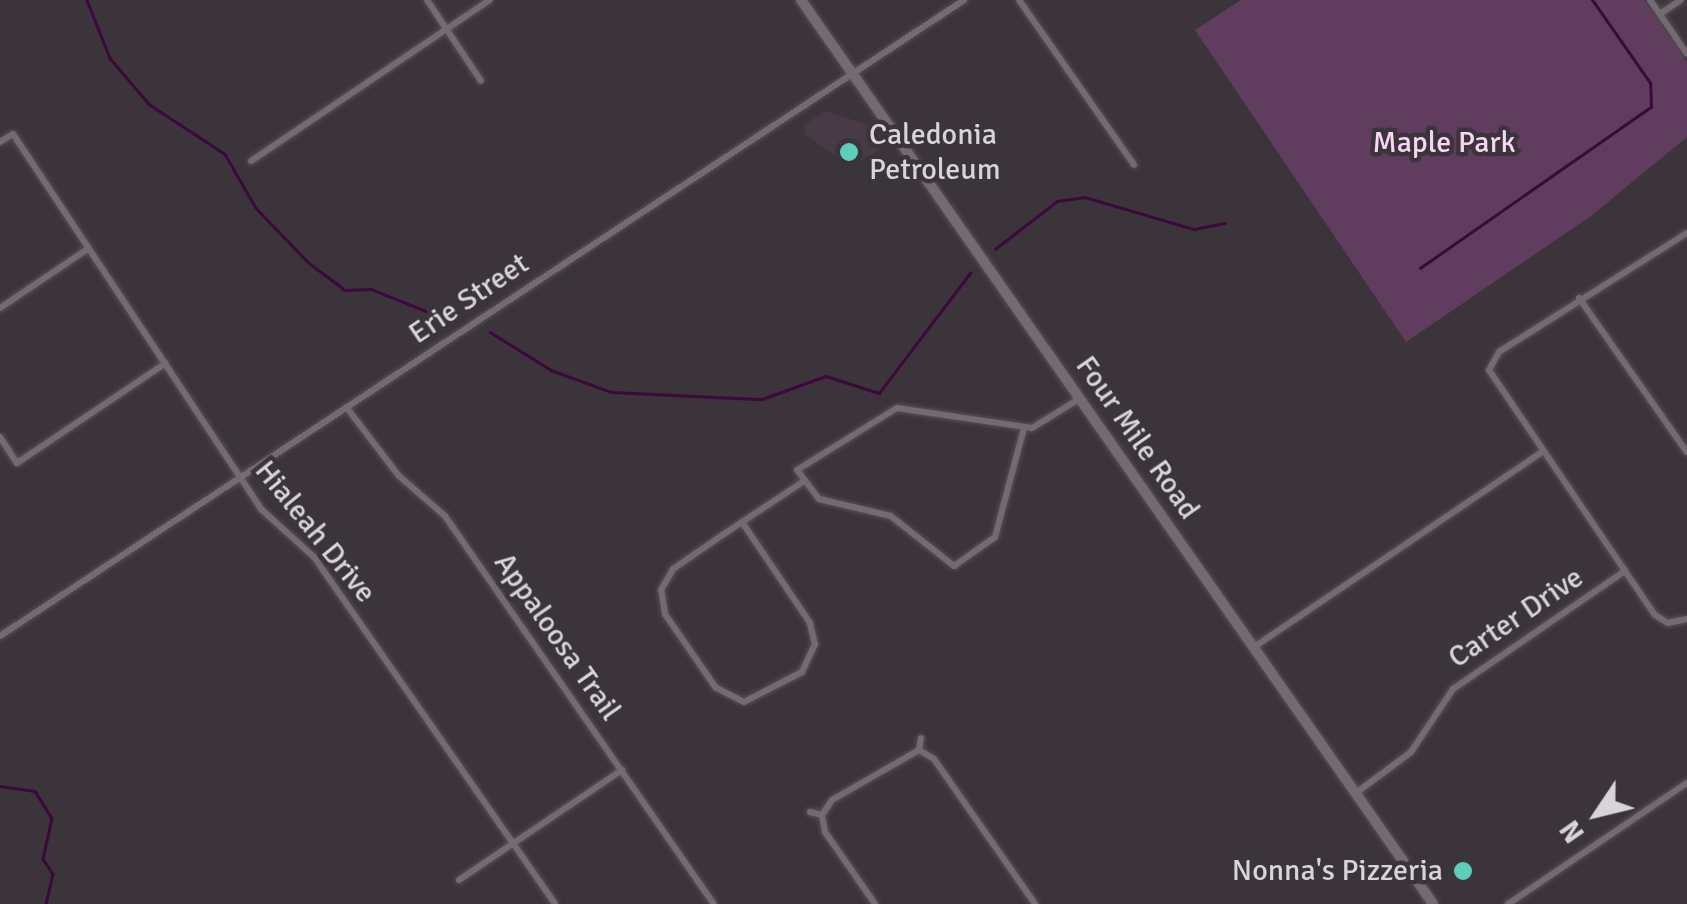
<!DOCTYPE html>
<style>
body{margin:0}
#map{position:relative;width:1687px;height:904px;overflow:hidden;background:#3c343b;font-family:Signika,sans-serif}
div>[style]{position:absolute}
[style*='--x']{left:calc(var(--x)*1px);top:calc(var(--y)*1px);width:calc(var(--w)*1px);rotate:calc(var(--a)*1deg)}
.built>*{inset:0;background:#483b47}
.green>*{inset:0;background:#603d5e}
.stream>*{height:2.5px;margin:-1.25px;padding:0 1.25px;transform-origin:1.25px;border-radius:1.25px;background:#3d083c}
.roads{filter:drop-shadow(0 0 2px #565055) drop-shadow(0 0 2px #565055)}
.street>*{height:6px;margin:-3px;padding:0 3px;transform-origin:3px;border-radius:3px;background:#736a72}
.secondary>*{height:10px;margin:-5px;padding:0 5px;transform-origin:5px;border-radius:5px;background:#736a72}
.dots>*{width:28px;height:28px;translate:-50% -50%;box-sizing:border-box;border:5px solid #3c343b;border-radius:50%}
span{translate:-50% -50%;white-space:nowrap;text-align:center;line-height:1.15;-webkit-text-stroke:9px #3c343b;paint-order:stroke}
.poi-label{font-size:30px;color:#d9d4d9}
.left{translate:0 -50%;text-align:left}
.right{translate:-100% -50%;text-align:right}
.park-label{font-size:30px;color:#f8d7f5}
.street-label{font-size:30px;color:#d9d4d9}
.north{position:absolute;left:1547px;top:764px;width:100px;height:100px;-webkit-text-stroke:8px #3c343b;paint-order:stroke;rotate:235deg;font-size:28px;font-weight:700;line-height:40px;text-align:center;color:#d9d4d9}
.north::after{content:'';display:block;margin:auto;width:35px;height:45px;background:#d9d4d9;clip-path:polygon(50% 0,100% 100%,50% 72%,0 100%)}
</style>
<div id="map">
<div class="built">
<i style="clip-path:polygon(825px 111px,872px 126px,891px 144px,860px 161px,836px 156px,806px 135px,804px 125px)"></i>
</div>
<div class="green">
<i style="clip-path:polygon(1241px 0,1644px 0,1687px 62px,1687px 137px,1591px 216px,1406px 342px,1195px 30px)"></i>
</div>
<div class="stream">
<i style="--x:87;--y:0;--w:62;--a:68.4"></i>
<i style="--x:110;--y:58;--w:60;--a:49.7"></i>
<i style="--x:149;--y:104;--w:91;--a:33.3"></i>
<i style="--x:225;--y:154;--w:62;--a:60.1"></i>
<i style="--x:256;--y:208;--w:75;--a:46.1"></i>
<i style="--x:308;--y:262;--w:46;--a:37.1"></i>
<i style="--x:345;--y:290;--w:26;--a:-2"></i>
<i style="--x:371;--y:289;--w:83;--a:21.9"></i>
<i style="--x:995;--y:249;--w:78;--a:-37.7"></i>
<i style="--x:1057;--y:201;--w:28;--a:-8"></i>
<i style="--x:1085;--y:197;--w:114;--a:16.4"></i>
<i style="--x:1194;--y:229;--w:31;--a:-11"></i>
<i style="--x:1420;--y:268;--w:282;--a:-34.9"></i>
<i style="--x:1651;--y:107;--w:24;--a:-92"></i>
<i style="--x:1650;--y:83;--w:101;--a:-124.9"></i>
<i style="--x:490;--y:332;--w:72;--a:31.9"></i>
<i style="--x:551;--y:370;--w:64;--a:20.1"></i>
<i style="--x:611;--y:392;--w:151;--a:2.7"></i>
<i style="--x:762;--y:399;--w:68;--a:-19.8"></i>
<i style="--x:826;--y:376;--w:56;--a:17.8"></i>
<i style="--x:879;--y:393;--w:151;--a:-52.8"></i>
<i style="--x:0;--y:786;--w:35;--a:8"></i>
<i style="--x:35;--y:791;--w:32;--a:58"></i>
<i style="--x:52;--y:818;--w:42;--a:102.4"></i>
<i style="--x:43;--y:859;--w:18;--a:56"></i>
<i style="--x:53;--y:874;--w:31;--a:103"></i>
</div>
<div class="roads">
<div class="street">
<i style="--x:427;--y:0;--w:97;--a:56.3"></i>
<i style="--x:1019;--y:0;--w:201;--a:55.1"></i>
<i style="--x:1650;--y:0;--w:65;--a:55.6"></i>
<i style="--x:1660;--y:14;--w:25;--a:-34"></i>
<i style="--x:0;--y:142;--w:15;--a:-32"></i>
<i style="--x:13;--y:134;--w:450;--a:56.5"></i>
<i style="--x:261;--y:509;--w:72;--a:42.2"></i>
<i style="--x:314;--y:557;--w:422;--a:55.2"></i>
<i style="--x:251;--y:161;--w:288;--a:-34"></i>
<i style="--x:1687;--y:233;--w:222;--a:147.7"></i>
<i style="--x:1499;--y:352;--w:21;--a:119"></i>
<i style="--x:1489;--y:370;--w:296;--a:55.9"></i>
<i style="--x:1655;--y:615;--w:15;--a:32"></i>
<i style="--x:1668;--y:623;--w:19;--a:-12"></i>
<i style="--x:1579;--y:298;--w:188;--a:55"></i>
<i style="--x:0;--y:308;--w:107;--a:-34"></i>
<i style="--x:347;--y:408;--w:86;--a:52.6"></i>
<i style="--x:399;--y:476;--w:61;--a:41"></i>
<i style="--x:445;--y:516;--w:472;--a:55.3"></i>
<i style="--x:1024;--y:428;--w:113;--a:104.9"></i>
<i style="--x:995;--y:537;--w:50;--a:144.7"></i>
<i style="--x:954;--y:566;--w:80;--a:-141.6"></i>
<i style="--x:891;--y:516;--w:74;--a:-166.7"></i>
<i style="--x:819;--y:499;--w:36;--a:-127"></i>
<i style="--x:797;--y:470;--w:118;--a:-31.8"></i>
<i style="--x:897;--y:408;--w:136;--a:8.4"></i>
<i style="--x:1032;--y:428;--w:55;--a:-31.7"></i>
<i style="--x:0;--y:437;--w:31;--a:57"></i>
<i style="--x:17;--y:463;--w:179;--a:-33.9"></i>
<i style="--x:742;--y:522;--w:122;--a:56"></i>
<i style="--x:810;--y:623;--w:22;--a:77"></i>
<i style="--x:815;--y:644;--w:31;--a:115"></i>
<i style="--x:802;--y:672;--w:65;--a:152.7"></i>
<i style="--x:744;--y:702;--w:31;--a:-153"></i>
<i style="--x:716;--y:688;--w:90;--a:-124.6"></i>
<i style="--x:665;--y:614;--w:24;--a:-99"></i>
<i style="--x:661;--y:590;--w:24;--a:-60"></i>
<i style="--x:673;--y:569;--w:62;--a:-34.5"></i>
<i style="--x:724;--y:534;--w:96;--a:-33.5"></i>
<i style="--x:0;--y:636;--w:1155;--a:-33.41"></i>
<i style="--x:1254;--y:647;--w:348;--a:-34.1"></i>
<i style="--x:919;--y:750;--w:17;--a:31"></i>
<i style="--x:934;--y:759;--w:177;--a:55.1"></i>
<i style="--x:919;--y:750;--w:12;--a:-81"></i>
<i style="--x:1356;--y:793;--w:69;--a:-36.7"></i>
<i style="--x:1411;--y:752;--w:76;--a:-56.3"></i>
<i style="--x:1453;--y:689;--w:209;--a:-34.5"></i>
<i style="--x:810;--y:812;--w:12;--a:14"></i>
<i style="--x:822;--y:815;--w:18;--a:-56"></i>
<i style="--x:832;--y:800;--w:100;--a:-29.9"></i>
<i style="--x:822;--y:815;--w:17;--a:80"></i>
<i style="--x:825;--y:832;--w:88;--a:55.2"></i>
<i style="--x:459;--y:880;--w:197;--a:-34"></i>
<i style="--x:1508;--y:904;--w:216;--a:-34.1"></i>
</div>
<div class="secondary">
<i style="--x:801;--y:0;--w:1103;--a:55.04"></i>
</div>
</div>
<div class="dots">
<i style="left:849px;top:152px;background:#5dceb9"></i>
<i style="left:1463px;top:871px;background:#5dceb9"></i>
</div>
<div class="poi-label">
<span class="left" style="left:869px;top:152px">Caledonia<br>Petroleum</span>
<span class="right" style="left:1443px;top:871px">Nonna's Pizzeria</span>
</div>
<div class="park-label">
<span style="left:1444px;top:143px">Maple Park</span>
</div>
<div class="street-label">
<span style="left:469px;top:299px;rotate:-34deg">Erie Street</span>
<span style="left:1137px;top:438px;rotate:55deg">Four Mile Road</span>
<span style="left:315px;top:532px;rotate:51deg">Hialeah Drive</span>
<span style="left:1516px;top:618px;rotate:-34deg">Carter Drive</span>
<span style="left:557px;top:637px;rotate:55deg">Appaloosa Trail</span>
</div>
<div class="north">N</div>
</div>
